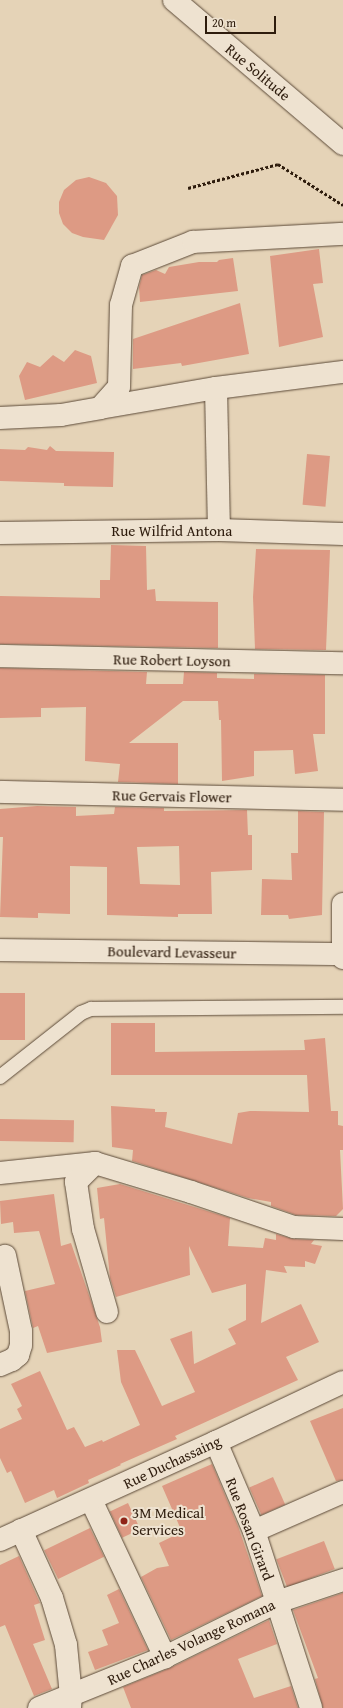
<!DOCTYPE html>
<style>
body{margin:0}
#map{position:relative;width:343px;height:1708px;overflow:hidden;background:#e5d3b7;font-family:"Gentium Book Plus",serif}
div>[style]{position:absolute}
[style*='--x']{left:calc(var(--x)*1px);top:calc(var(--y)*1px);width:calc(var(--w)*1px);rotate:calc(var(--a)*1deg)}
.building>*{inset:0;background:#dd9a84;transform-origin:0 0}
.path>*{height:2.5px;margin-top:-1.25px;transform-origin:0;background:repeating-linear-gradient(90deg,#2e1c0d 0 3px,transparent 0 5px)}
.roads{filter:drop-shadow(0 0 1px #5c4a38) drop-shadow(0 0 1px #5c4a38)}
.service>*{height:14px;margin:-7px;padding:0 7px;transform-origin:7px;border-radius:7px;background:#eee2d0}
.minor>*{height:22px;margin:-11px;padding:0 11px;transform-origin:11px;border-radius:11px;background:#eee2d0}
.tertiary>*{height:22px;margin:-11px;padding:0 11px;transform-origin:11px;border-radius:11px;background:#eee2d0}
.dots>*{width:11px;height:11px;translate:-50% -50%;box-sizing:border-box;border:2px solid #eee2d0;border-radius:50%}
span{translate:-50% -50%;white-space:nowrap;text-align:center;line-height:1.15;-webkit-text-stroke:4px #eee2d0;paint-order:stroke}
.street-label{font-size:15px;color:#2e1c0d}
.poi-label{font-size:15px;color:#2e1c0d}
.left{translate:0 -50%;text-align:left}
.scale{position:absolute;left:205px;top:16px;width:71px;height:18px;box-sizing:border-box;border:2px solid #2e1c0d;border-top:0;padding-left:5px;font-size:12px;line-height:14px;white-space:nowrap;color:#2e1c0d;-webkit-text-stroke:3px #eee2d0;paint-order:stroke}
</style>
<div id="map">
<div class="building">
<i style="clip-path:polygon(89px 177px,106px 183px,117px 196px,118px 215px,104px 240px,83px 237px,72px 233px,63px 224px,59px 213px,59px 202px,64px 190px,76px 180px)"></i>
<i style="clip-path:polygon(319px 249px,323px 283px,313px 284px,323px 337px,279px 347px,270px 256px)"></i>
<i style="clip-path:polygon(233px 258px,238px 291px,140px 302px,139px 287px,142px 275px,156px 270px,165px 274px,169px 267px,199px 262px,217px 262px,219px 260px)"></i>
<i style="clip-path:polygon(240px 303px,249px 354px,182px 366px,181px 363px,133px 369px,133px 339px)"></i>
<i style="clip-path:polygon(75px 350px,91px 356px,97px 383px,25px 400px,19px 376px,27px 362px,40px 367px,53px 355px,64px 362px)"></i>
<i style="clip-path:polygon(50px 446px,56px 451px,114px 452px,113px 487px,64px 486px,64px 483px,0 481px,0 449px,25px 450px,28px 447px,47px 450px)"></i>
<i style="left:307px;top:454px;width:23px;height:51px;rotate:5deg"></i>
<i style="clip-path:polygon(111px 545px,146px 546px,147px 590px,155px 589px,156px 601px,218px 602px,218px 648px,0 644px,0 596px,100px 598px,100px 580px,110px 580px)"></i>
<i style="clip-path:polygon(256px 549px,330px 550px,326px 650px,255px 649px,253px 597px)"></i>
<i style="clip-path:polygon(0 668px,147px 672px,146px 684px,183px 684px,184px 672px,217px 673px,217px 678px,254px 679px,254px 674px,325px 675px,325px 734px,313px 734px,318px 771px,295px 774px,293px 750px,254px 751px,254px 776px,222px 781px,221px 720px,219px 720px,218px 701px,183px 701px,129px 743px,178px 743px,178px 784px,118px 782px,120px 764px,85px 761px,86px 707px,41px 708px,41px 717px,0 718px)"></i>
<i style="clip-path:polygon(evenodd,37px 806px,76px 807px,76px 816px,114px 814px,115px 807px,164px 808px,164px 811px,247px 810px,248px 835px,252px 835px,252px 870px,211px 872px,212px 914px,178px 914px,178px 917px,107px 915px,107px 867px,70px 866px,70px 914px,38px 913px,38px 918px,0 917px,3px 837px,0 837px,0 809px,37px 806px,179px 846px,180px 885px,140px 884px,137px 847px,179px 846px)"></i>
<i style="clip-path:polygon(298px 811px,324px 812px,322px 915px,289px 919px,288px 915px,261px 915px,262px 879px,292px 880px,291px 853px,298px 853px)"></i>
<i style="left:0;top:993px;width:25px;height:47px"></i>
<i style="clip-path:polygon(111px 1023px,155px 1023px,155px 1052px,305px 1050px,304px 1040px,325px 1038px,331px 1111px,338px 1111px,338px 1125px,343px 1126px,343px 1150px,340px 1150px,343px 1209px,336px 1216px,296px 1215px,271px 1206px,271px 1202px,248px 1198px,132px 1161px,133px 1150px,112px 1147px,111px 1106px,155px 1109px,155px 1112px,167px 1112px,165px 1127px,232px 1144px,238px 1113px,250px 1111px,309px 1112px,307px 1075px,111px 1075px)"></i>
<i style="left:0;top:1119px;width:74px;height:22px;rotate:1deg"></i>
<i style="clip-path:polygon(120px 1184px,230px 1218px,228px 1246px,263px 1248px,265px 1238px,276px 1240px,276px 1234px,293px 1239px,314px 1240px,311px 1244px,322px 1246px,315px 1264px,305px 1261px,305px 1267px,284px 1266px,287px 1273px,266px 1270px,261px 1323px,301px 1304px,319px 1342px,286px 1357px,298px 1380px,175px 1436px,177px 1439px,120px 1464px,121px 1465px,88px 1480px,89px 1483px,57px 1498px,54px 1490px,25px 1503px,11px 1471px,7px 1473px,0 1458px,0 1429px,22px 1419px,17px 1409px,22px 1406px,11px 1384px,40px 1371px,67px 1430px,74px 1427px,85px 1447px,102px 1440px,103px 1442px,140px 1425px,121px 1382px,117px 1350px,135px 1350px,162px 1406px,195px 1392px,170px 1339px,192px 1331px,194px 1364px,236px 1344px,228px 1329px,246px 1320px,246px 1284px,212px 1293px,189px 1246px,190px 1275px,116px 1297px,110px 1278px,104px 1218px,100px 1219px,97px 1188px)"></i>
<i style="clip-path:polygon(54px 1194px,61px 1246px,71px 1243px,100px 1327px,102px 1342px,47px 1353px,38px 1326px,33px 1328px,25px 1291px,55px 1284px,39px 1231px,14px 1233px,13px 1222px,1px 1224px,0 1201px)"></i>
<i style="clip-path:polygon(343px 1408px,343px 1480px,336px 1481px,310px 1421px)"></i>
<i style="clip-path:polygon(212px 1464px,238px 1526px,262px 1596px,171px 1640px,141px 1577px,157px 1568px,169px 1566px,159px 1543px,182px 1532px,162px 1486px)"></i>
<i style="left:273px;top:1477px;width:30px;height:26px;rotate:66deg"></i>
<i style="left:128px;top:1503px;width:29px;height:20px;rotate:65deg"></i>
<i style="left:90px;top:1528px;width:32px;height:51px;rotate:64deg"></i>
<i style="left:324px;top:1541px;width:30px;height:51px;rotate:69deg"></i>
<i style="clip-path:polygon(19px 1556px,40px 1603px,34px 1605px,45px 1640px,33px 1644px,52px 1689px,34px 1696px,5px 1625px,0 1627px,0 1565px)"></i>
<i style="clip-path:polygon(119px 1589px,148px 1650px,95px 1670px,88px 1652px,108px 1645px,102px 1630px,119px 1623px,107px 1595px)"></i>
<i style="clip-path:polygon(343px 1593px,343px 1708px,323px 1708px,315px 1679px,318px 1678px,293px 1610px)"></i>
<i style="clip-path:polygon(269px 1620px,277px 1644px,238px 1659px,254px 1698px,291px 1686px,298px 1708px,131px 1708px,123px 1687px,170px 1668px)"></i>
</div>
<div class="path">
<i style="--x:188;--y:188;--w:93;--a:-14.9"></i>
<i style="--x:278;--y:164;--w:77;--a:32.2"></i>
</div>
<div class="roads">
<div class="service">
<i style="--x:0;--y:1077;--w:103;--a:-38.3"></i>
<i style="--x:81;--y:1013;--w:11;--a:-22"></i>
<i style="--x:91;--y:1009;--w:252;--a:-0.5"></i>
</div>
<div class="minor">
<i style="--x:174;--y:0;--w:222;--a:40.4"></i>
<i style="--x:216;--y:388;--w:142;--a:88.8"></i>
<i style="--x:100;--y:408;--w:118;--a:-9.8"></i>
<i style="--x:216;--y:388;--w:128;--a:-7.2"></i>
<i style="--x:0;--y:418;--w:61;--a:-2.8"></i>
<i style="--x:61;--y:415;--w:40;--a:-10"></i>
<i style="--x:100;--y:408;--w:28;--a:-48"></i>
<i style="--x:119;--y:387;--w:82;--a:-88.6"></i>
<i style="--x:121;--y:305;--w:41;--a:-74.2"></i>
<i style="--x:132;--y:266;--w:66;--a:-21.5"></i>
<i style="--x:193;--y:242;--w:150;--a:-3.1"></i>
<i style="--x:0;--y:533;--w:219;--a:-0.8"></i>
<i style="--x:219;--y:530;--w:124;--a:1.8"></i>
<i style="--x:0;--y:656;--w:343;--a:1.2"></i>
<i style="--x:0;--y:792;--w:343;--a:1.3"></i>
<i style="--x:343;--y:904;--w:54;--a:90"></i>
<i style="--x:0;--y:1173;--w:96;--a:-6"></i>
<i style="--x:107;--y:1312;--w:86;--a:-106.1"></i>
<i style="--x:83;--y:1229;--w:48;--a:-98.5"></i>
<i style="--x:76;--y:1182;--w:27;--a:-45"></i>
<i style="--x:95;--y:1163;--w:100;--a:16.8"></i>
<i style="--x:191;--y:1192;--w:109;--a:18.8"></i>
<i style="--x:294;--y:1227;--w:49;--a:2.3"></i>
<i style="--x:0;--y:1365;--w:13;--a:-23"></i>
<i style="--x:12;--y:1360;--w:8;--a:-40"></i>
<i style="--x:18;--y:1355;--w:10;--a:-73"></i>
<i style="--x:21;--y:1345;--w:14;--a:-90"></i>
<i style="--x:21;--y:1331;--w:77;--a:-102"></i>
<i style="--x:216;--y:1442;--w:97;--a:66.9"></i>
<i style="--x:254;--y:1531;--w:186;--a:72.1"></i>
<i style="--x:91;--y:1500;--w:174;--a:64.8"></i>
<i style="--x:21;--y:1530;--w:75;--a:65.5"></i>
<i style="--x:52;--y:1598;--w:49;--a:73.4"></i>
<i style="--x:66;--y:1645;--w:51;--a:84.4"></i>
<i style="--x:71;--y:1696;--w:12;--a:95"></i>
<i style="--x:254;--y:1531;--w:97;--a:-23.7"></i>
<i style="--x:39;--y:1708;--w:136;--a:-22"></i>
<i style="--x:165;--y:1657;--w:125;--a:-26.2"></i>
<i style="--x:277;--y:1602;--w:70;--a:-18.4"></i>
</div>
<div class="tertiary">
<i style="--x:0;--y:950;--w:343;--a:0.7"></i>
<i style="--x:0;--y:1540;--w:237;--a:-24.4"></i>
<i style="--x:216;--y:1442;--w:140;--a:-25.3"></i>
</div>
</div>
<div class="dots">
<i style="left:124px;top:1521px;background:#8f2418"></i>
</div>
<div class="street-label">
<span style="left:258px;top:72px;rotate:40deg">Rue Solitude</span>
<span style="left:172px;top:531px">Rue Wilfrid Antona</span>
<span style="left:172px;top:660px;rotate:1deg">Rue Robert Loyson</span>
<span style="left:172px;top:796px;rotate:1deg">Rue Gervais Flower</span>
<span style="left:172px;top:952px;rotate:1deg">Boulevard Levasseur</span>
<span style="left:172px;top:1462px;rotate:-25deg">Rue Duchassaing</span>
<span style="left:250px;top:1529px;rotate:69deg">Rue Rosan Girard</span>
<span style="left:191px;top:1642px;rotate:-25deg">Rue Charles Volange Romana</span>
</div>
<div class="poi-label">
<span class="left" style="left:132px;top:1521px">3M Medical<br>Services</span>
</div>
<div class="scale">20 m</div>
</div>
